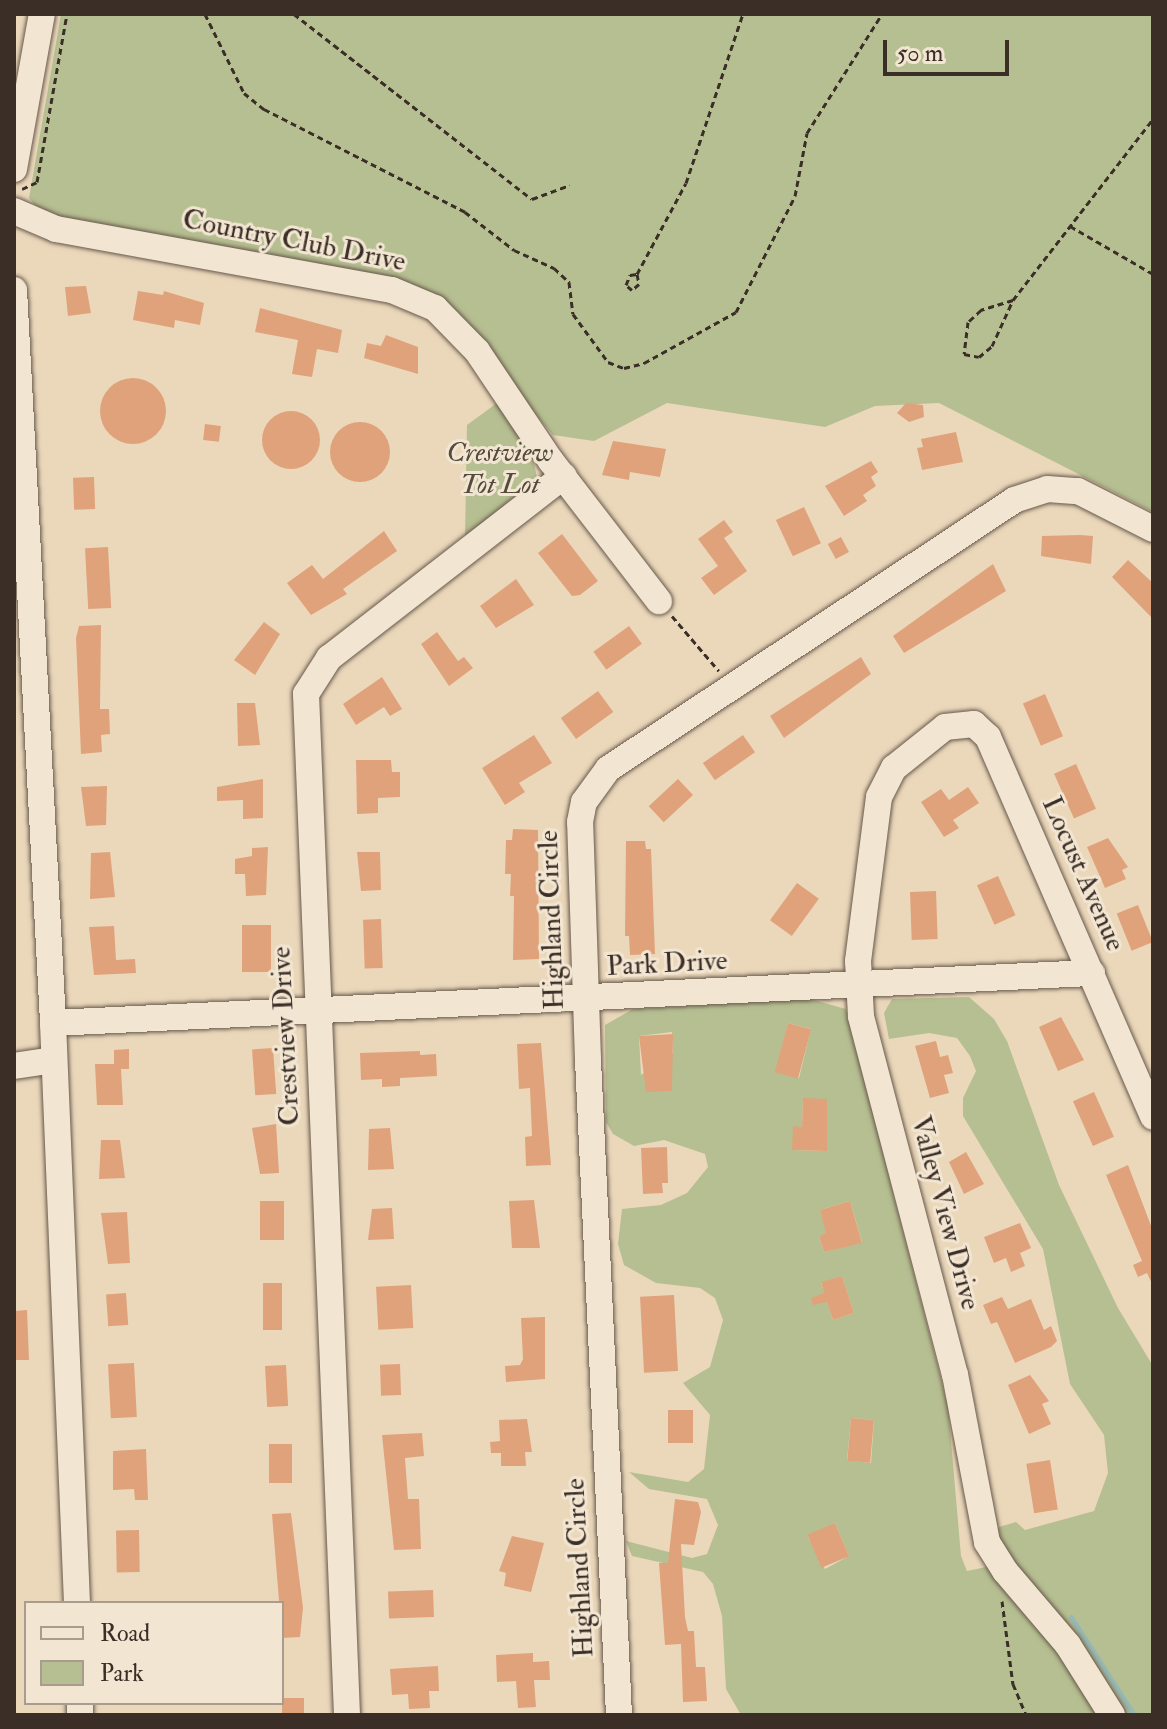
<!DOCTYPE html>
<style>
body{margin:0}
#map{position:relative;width:1167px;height:1729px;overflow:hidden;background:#ebd8bb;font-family:"IM FELL Double Pica",serif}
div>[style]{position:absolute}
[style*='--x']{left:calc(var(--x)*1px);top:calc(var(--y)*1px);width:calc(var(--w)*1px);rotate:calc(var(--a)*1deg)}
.green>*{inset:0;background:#b6bf91}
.stream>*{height:5px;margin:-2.5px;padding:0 2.5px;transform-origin:2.5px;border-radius:2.5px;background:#98b9b4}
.building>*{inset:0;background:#e0a27b;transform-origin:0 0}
.round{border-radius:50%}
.path>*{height:3px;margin-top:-1.5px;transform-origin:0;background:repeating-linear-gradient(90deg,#3b2e26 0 6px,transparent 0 10px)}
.roads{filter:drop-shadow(0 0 2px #67584b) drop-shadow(0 0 2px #67584b)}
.minor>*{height:26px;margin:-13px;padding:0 13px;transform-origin:13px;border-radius:13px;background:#f2e6d3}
span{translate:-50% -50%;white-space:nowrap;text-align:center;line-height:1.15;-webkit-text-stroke:6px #f2e6d3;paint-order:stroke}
.street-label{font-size:28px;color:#3b2e26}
.park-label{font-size:28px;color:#544b3b;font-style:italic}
.frame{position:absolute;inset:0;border:16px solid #3b2e26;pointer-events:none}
.legend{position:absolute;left:24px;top:1601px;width:260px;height:104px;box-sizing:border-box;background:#f2e6d3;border:2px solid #a99c8e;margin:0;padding:10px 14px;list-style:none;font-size:24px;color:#3b2e26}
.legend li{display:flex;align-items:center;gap:16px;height:40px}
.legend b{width:40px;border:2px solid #a99c8e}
.scale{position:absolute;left:883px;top:40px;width:126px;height:36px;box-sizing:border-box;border:4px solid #3b2e26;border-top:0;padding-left:10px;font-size:24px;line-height:28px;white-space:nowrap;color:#3b2e26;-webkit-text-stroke:6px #f2e6d3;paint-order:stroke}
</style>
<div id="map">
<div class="green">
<i style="clip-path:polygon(61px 14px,1153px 14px,1153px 512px,939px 403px,875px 406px,825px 427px,667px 403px,594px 441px,553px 435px,453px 316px,42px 214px,29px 198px)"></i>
<i style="clip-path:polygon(497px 403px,533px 458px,537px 478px,465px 538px,467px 425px)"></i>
<i style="clip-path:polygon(evenodd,969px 997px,994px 1019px,1007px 1041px,1059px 1185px,1118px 1308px,1153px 1366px,1153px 1715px,741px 1715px,726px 1689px,722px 1616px,713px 1584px,703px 1572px,632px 1556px,626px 1541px,692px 1558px,707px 1554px,718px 1525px,707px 1499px,649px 1489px,629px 1472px,688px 1482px,704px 1469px,710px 1415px,683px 1383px,710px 1367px,723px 1320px,715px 1298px,700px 1288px,656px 1283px,624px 1265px,618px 1244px,622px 1209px,661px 1205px,687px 1193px,708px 1167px,705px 1154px,664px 1140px,634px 1146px,613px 1134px,606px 1122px,605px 1025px,633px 1009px,810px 999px,846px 1009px,948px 1406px,961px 1556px,967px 1571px,986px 1567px,999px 1527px,1016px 1522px,1025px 1530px,1094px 1511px,1108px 1473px,1104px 1435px,1070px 1384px,1043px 1249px,963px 1116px,963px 1098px,976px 1071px,970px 1056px,957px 1038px,929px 1033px,889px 1039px,884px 1013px,892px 999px,969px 997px,788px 1023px,811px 1029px,799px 1078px,776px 1072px,788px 1023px,969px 997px,672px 1032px,673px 1053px,641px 1075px,639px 1036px,672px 1032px,969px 997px,803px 1099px,826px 1099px,827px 1151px,793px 1150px,793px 1127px,802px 1127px,803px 1099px,969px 997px,850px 1201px,862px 1242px,824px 1252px,819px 1236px,827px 1233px,820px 1210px,850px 1201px,969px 997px,842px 1276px,854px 1313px,833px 1320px,821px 1283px,842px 1276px,969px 997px,851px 1418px,874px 1420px,871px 1463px,847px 1460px,851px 1418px,969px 997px,835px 1523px,849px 1556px,825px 1569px,808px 1537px,835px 1523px)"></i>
</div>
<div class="stream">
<i style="--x:1071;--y:1617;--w:117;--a:57.3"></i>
</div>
<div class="building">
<i style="clip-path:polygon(86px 286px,91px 313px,68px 316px,65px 287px)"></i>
<i style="clip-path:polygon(138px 291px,163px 295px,164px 291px,204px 303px,200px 325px,175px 320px,174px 328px,133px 320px)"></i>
<i style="clip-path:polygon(260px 308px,342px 330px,338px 353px,317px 349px,312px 377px,292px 374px,298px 340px,255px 332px)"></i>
<i style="clip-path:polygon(386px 335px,418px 347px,418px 374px,364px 358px,367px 343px,381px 346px)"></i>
<i class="round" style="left:100px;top:378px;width:66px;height:66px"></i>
<i style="clip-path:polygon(906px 403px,923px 405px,924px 417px,909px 422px,897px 413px)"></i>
<i class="round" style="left:262px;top:411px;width:58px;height:58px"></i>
<i class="round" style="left:330px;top:422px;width:60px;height:60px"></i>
<i style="left:205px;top:424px;width:16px;height:16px;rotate:7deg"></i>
<i style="clip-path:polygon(956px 432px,963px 462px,922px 470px,917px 448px,923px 447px,921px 439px)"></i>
<i style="clip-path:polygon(613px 441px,666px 449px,660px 477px,630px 472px,629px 480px,602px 475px)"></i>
<i style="clip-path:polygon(871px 461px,878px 472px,871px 477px,876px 486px,863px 495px,867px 501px,844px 516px,825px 486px)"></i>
<i style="left:94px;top:477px;width:32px;height:21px;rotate:88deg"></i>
<i style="left:804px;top:507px;width:40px;height:31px;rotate:65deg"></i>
<i style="clip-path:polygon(724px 520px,733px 532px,724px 538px,747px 571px,714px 595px,701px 578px,718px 566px,698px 539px)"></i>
<i style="clip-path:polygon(384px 531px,397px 551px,343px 589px,347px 594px,311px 615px,287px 583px,312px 565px,323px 579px)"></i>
<i style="clip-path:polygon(562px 534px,598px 581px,580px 595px,572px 596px,538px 553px)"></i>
<i style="clip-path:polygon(1080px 535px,1093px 536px,1091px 564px,1041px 556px,1042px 536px)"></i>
<i style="left:841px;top:537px;width:17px;height:15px;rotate:62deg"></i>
<i style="left:108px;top:547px;width:61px;height:23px;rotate:87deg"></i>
<i style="clip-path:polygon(1128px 560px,1153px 583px,1153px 619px,1112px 577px)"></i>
<i style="clip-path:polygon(993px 564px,1006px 591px,904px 653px,893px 636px)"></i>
<i style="clip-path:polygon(516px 579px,534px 605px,496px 628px,480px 606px)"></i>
<i style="clip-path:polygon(264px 622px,280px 634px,255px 675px,234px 660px)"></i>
<i style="clip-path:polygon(101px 625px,100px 709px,109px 709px,110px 734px,101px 735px,102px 752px,81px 754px,76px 638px,79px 626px)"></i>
<i style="left:629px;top:626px;width:22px;height:44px;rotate:54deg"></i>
<i style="clip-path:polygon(437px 632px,458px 661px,464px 657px,473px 668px,449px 686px,421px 644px)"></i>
<i style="clip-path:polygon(861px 657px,871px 674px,784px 738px,770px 716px)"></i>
<i style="clip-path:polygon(382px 677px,402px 709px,390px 716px,384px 707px,356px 725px,343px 704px)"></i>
<i style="left:598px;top:691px;width:26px;height:46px;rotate:54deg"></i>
<i style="left:1045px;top:694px;width:46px;height:24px;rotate:67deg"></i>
<i style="clip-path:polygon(237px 703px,255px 703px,260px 745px,238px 746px)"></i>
<i style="clip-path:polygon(534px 735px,552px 763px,519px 783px,525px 792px,505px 805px,482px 768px)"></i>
<i style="left:743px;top:735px;width:21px;height:49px;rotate:55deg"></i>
<i style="clip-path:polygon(356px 760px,391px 760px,392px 772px,400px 772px,400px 797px,378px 798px,378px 813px,357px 814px)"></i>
<i style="left:1076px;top:764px;width:49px;height:24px;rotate:66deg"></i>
<i style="clip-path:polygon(263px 779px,263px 818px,243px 819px,243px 800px,217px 801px,217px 787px)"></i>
<i style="left:678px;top:779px;width:22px;height:40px;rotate:47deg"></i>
<i style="clip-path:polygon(107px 786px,106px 825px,86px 826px,81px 787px)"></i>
<i style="clip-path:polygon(968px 787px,979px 803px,953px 820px,959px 828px,944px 837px,921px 802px,941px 789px,949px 800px)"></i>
<i style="clip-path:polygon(513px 829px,538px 830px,539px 959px,513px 960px,514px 896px,510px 896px,511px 874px,505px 874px,506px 840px,512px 840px)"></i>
<i style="clip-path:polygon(1108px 838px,1128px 867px,1122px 870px,1126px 879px,1105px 888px,1087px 847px)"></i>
<i style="clip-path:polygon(626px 841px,645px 841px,646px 849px,651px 849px,655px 954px,630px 955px,629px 936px,625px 936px)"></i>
<i style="clip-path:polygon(268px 847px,266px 895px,246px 896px,245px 874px,235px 874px,235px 859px,252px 856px,252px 848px)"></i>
<i style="clip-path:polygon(110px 852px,115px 897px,90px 899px,91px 853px)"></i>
<i style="clip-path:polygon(357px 852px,380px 852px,381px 890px,361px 891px)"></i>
<i style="left:998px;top:876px;width:43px;height:23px;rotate:66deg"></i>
<i style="left:797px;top:883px;width:27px;height:46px;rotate:36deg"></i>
<i style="left:936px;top:891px;width:48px;height:26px;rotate:88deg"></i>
<i style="left:1138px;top:905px;width:40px;height:23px;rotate:68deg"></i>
<i style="left:381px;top:919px;width:49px;height:18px;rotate:88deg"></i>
<i style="left:271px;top:925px;width:47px;height:29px;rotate:90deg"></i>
<i style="clip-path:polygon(114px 926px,116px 960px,135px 959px,136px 973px,94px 975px,89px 927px)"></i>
<i style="clip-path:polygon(1061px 1017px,1084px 1060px,1058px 1071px,1039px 1027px)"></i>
<i style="left:788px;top:1023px;width:24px;height:51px;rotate:15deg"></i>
<i style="clip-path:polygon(673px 1034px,672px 1091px,646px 1092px,639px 1036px)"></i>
<i style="clip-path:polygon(936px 1041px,940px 1057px,948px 1055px,953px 1073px,944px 1075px,949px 1093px,930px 1098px,915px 1046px)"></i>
<i style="clip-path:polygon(541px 1043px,551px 1165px,526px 1166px,525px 1137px,532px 1136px,530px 1088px,519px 1089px,517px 1044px)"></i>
<i style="left:273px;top:1048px;width:46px;height:21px;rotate:86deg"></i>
<i style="clip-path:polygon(129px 1049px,129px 1069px,121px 1069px,123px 1105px,97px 1105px,95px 1064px,114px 1064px,114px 1050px)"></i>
<i style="clip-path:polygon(420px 1051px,420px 1055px,436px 1054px,437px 1076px,400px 1078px,400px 1086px,382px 1087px,382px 1079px,361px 1080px,360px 1053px)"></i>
<i style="left:1094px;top:1092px;width:49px;height:23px;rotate:66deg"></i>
<i style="clip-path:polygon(803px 1098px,827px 1099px,827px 1151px,792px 1150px,793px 1126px,802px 1127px)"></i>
<i style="clip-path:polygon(276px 1124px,279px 1173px,260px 1174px,252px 1128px)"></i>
<i style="clip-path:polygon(390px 1128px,394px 1169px,368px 1170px,369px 1129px)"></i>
<i style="clip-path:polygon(101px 1140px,120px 1140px,125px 1178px,99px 1179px)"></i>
<i style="clip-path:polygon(667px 1147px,668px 1183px,662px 1183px,663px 1193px,643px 1194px,641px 1148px)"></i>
<i style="clip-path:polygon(966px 1152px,984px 1184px,964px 1194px,949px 1162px)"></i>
<i style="clip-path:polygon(1128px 1165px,1153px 1231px,1153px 1286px,1147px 1273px,1138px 1277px,1133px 1265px,1142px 1261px,1106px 1175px)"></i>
<i style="clip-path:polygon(534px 1200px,540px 1248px,512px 1248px,509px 1201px)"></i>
<i style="left:284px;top:1201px;width:39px;height:24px;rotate:90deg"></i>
<i style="clip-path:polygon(850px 1201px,862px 1243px,824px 1252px,819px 1236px,826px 1233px,820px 1210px)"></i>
<i style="clip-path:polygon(392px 1208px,394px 1239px,368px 1240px,372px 1209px)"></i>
<i style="clip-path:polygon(127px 1212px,130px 1263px,108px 1264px,101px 1213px)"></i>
<i style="clip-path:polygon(1020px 1223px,1031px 1248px,1020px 1253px,1025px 1266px,1011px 1272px,1006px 1258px,994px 1263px,984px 1237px)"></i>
<i style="clip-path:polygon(842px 1276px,854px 1313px,833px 1320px,827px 1302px,813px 1305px,811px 1298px,824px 1293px,821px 1282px)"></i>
<i style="left:263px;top:1283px;width:19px;height:47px"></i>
<i style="left:411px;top:1285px;width:43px;height:35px;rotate:87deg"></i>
<i style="left:126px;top:1293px;width:32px;height:20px;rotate:86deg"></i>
<i style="left:674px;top:1295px;width:76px;height:34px;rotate:87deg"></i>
<i style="clip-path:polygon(1002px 1297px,1008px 1309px,1031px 1299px,1044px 1330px,1051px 1326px,1057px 1341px,1051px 1347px,1015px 1363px,997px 1322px,991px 1324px,983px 1305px)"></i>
<i style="clip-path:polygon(27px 1310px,29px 1360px,14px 1360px,14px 1311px)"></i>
<i style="clip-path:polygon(545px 1317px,545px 1379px,506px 1382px,505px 1366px,520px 1365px,523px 1359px,521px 1318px)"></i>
<i style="left:134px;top:1363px;width:54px;height:26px;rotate:87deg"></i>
<i style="left:400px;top:1364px;width:31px;height:20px;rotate:88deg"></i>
<i style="left:286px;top:1365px;width:41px;height:21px;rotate:87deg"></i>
<i style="clip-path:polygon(1030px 1375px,1049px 1401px,1042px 1404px,1051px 1424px,1029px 1434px,1008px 1385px)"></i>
<i style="left:668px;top:1410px;width:25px;height:33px"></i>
<i style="left:851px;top:1418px;width:23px;height:43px;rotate:5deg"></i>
<i style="clip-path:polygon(527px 1419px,532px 1452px,525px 1452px,526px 1466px,501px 1466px,501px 1453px,491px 1453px,490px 1442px,500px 1441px,499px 1420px)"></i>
<i style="clip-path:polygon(422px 1433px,424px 1456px,405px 1458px,408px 1499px,419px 1499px,421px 1549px,394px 1550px,382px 1435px)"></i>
<i style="left:292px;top:1444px;width:39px;height:23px;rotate:90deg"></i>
<i style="clip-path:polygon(146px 1449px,148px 1500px,135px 1500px,134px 1489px,113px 1490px,113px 1451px)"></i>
<i style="left:1050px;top:1460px;width:50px;height:24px;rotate:81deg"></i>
<i style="clip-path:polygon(675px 1499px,698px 1502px,701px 1512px,694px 1545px,681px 1544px,685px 1617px,688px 1631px,694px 1631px,696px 1667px,705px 1667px,707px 1701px,683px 1702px,681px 1644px,665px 1645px,659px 1563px,668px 1563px)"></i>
<i style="clip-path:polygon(291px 1513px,303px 1608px,300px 1637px,282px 1638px,272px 1514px)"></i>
<i style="left:835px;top:1523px;width:36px;height:30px;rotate:67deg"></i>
<i style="left:139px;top:1530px;width:42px;height:23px;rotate:89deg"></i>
<i style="clip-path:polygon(512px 1536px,544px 1543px,531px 1592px,504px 1586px,506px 1573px,499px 1571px)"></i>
<i style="left:433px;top:1590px;width:27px;height:45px;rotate:88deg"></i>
<i style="clip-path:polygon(533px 1653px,533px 1662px,549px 1661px,550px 1680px,534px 1680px,536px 1707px,518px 1708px,516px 1681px,497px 1682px,496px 1655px)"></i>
<i style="clip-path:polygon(438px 1666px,439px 1691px,429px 1691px,430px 1708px,409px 1709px,408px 1694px,392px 1695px,390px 1669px)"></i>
<i style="left:282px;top:1698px;width:22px;height:17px"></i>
</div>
<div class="path">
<i style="--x:205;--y:14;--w:88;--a:63.7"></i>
<i style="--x:244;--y:93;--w:26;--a:39"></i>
<i style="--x:264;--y:109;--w:226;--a:27.1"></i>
<i style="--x:465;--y:212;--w:62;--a:37.8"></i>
<i style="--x:514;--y:250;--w:44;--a:24.2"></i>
<i style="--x:554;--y:268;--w:21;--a:43"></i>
<i style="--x:569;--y:282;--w:32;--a:83"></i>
<i style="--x:573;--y:314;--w:59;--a:53.9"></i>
<i style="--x:608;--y:362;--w:17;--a:21"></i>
<i style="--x:624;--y:368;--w:21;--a:-14"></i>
<i style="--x:644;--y:363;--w:105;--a:-29"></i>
<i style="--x:736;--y:312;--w:130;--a:-63"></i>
<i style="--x:795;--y:196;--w:64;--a:-79.2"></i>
<i style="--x:807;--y:133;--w:141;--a:-57.8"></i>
<i style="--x:294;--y:14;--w:301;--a:37.9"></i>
<i style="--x:532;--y:199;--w:40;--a:-20.2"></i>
<i style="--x:22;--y:189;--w:17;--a:-25"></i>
<i style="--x:37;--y:182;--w:171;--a:-79.9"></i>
<i style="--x:1070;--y:226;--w:96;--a:30"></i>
<i style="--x:637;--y:274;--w:10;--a:79"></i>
<i style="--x:639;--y:284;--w:9;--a:139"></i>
<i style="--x:632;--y:290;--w:8;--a:-140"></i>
<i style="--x:626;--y:285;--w:11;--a:-68"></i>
<i style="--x:630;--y:275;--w:7;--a:-8"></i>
<i style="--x:637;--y:274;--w:103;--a:-61.7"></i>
<i style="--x:686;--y:183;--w:178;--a:-71.4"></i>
<i style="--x:1013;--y:300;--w:34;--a:163"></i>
<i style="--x:981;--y:310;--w:18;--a:137"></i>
<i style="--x:968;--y:322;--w:32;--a:97"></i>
<i style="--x:964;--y:354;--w:15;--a:11"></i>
<i style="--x:979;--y:357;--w:17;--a:-40"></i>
<i style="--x:992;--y:346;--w:51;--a:-65.5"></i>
<i style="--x:1013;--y:300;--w:229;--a:-52.3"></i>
<i style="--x:672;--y:616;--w:72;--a:49.5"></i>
<i style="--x:1002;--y:1601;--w:84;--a:82.5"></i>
<i style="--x:1013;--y:1684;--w:34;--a:67"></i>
</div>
<div class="roads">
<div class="minor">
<i style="--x:14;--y:169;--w:158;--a:-79.8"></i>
<i style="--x:14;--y:211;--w:46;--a:23.2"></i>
<i style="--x:56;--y:229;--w:341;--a:10.3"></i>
<i style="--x:392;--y:290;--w:47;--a:22.7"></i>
<i style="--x:435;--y:308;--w:60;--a:45.7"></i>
<i style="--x:477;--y:351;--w:133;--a:56.1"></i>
<i style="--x:551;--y:461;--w:177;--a:52.4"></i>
<i style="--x:14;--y:290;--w:734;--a:86.95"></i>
<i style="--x:53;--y:1023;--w:580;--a:87.63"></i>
<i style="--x:53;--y:1023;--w:1040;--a:-2.76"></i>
<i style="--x:14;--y:1066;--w:40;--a:-8.5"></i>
<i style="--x:80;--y:1715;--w:12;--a:-90"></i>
<i style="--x:347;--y:1715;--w:1022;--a:-92.3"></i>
<i style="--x:306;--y:694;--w:43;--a:-57.4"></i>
<i style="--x:329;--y:658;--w:297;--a:-37.8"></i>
<i style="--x:619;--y:1715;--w:656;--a:-92.71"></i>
<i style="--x:588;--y:1060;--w:238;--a:-91.9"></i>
<i style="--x:580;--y:822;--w:20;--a:-79"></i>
<i style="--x:584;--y:802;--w:41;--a:-54"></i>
<i style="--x:608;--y:769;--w:487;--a:-33.5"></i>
<i style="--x:1014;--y:500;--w:35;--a:-18"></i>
<i style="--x:1047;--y:489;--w:31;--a:4"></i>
<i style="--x:1078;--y:491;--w:84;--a:26.9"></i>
<i style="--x:1112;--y:1715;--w:83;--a:-122.2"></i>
<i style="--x:1068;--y:1645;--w:97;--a:-130.4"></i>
<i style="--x:1005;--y:1571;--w:34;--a:-122"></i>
<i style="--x:987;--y:1542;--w:170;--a:-100.8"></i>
<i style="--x:955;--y:1375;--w:371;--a:-104.7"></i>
<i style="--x:861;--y:1016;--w:55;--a:-93.1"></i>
<i style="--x:858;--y:961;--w:165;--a:-82.7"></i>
<i style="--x:879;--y:797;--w:33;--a:-63"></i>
<i style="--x:894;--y:768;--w:65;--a:-38.8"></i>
<i style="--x:945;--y:727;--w:29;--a:-6"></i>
<i style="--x:974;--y:724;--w:19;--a:43"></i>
<i style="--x:988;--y:737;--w:414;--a:66.5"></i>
</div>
</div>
<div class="street-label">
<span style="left:294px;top:241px;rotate:11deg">Country Club Drive</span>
<span style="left:1083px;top:874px;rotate:66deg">Locust Avenue</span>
<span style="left:552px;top:920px;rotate:-92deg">Highland Circle</span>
<span style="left:667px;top:964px;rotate:-3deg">Park Drive</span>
<span style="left:286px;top:1036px;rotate:-93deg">Crestview Drive</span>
<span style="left:945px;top:1213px;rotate:75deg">Valley View Drive</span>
<span style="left:580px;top:1568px;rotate:-93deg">Highland Circle</span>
</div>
<div class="park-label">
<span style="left:500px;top:469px">Crestview<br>Tot Lot</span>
</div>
<div class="frame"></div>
<ul class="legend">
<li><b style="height:10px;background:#f2e6d3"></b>Road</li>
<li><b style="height:22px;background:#b6bf91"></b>Park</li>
</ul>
<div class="scale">50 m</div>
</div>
